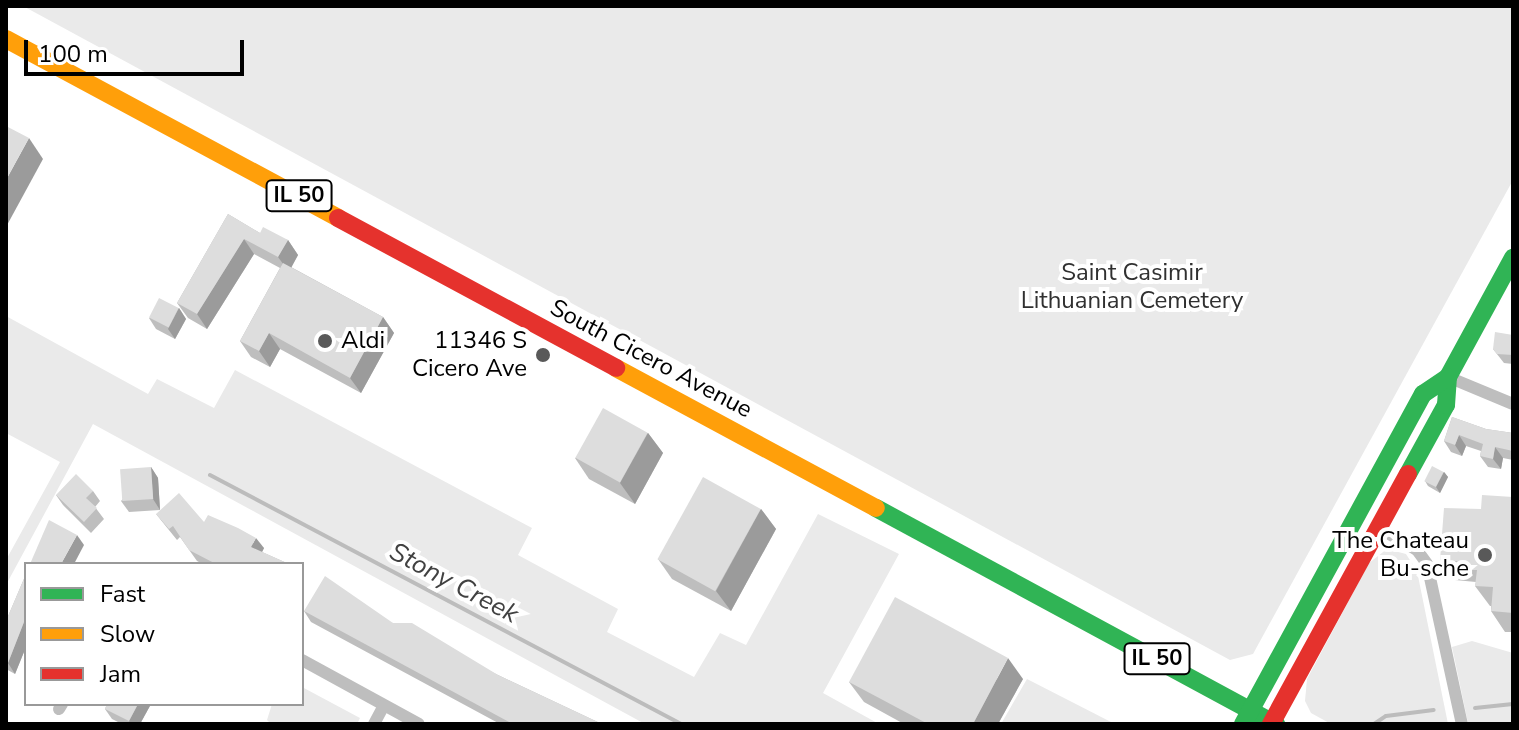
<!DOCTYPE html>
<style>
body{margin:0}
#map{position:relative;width:1519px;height:730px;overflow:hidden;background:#fff;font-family:"Nunito Sans",sans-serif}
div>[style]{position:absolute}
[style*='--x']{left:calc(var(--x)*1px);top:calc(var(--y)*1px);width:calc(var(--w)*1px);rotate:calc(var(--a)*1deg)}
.green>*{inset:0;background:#eaeaea}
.stream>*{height:4px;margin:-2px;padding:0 2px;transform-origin:2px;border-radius:2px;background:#bcbcbc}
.street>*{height:12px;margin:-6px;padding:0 6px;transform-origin:6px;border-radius:6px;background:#bebebe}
.fast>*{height:18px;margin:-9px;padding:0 9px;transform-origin:9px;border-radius:9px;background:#30b455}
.slow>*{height:18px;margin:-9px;padding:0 9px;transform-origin:9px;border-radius:9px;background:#ff9f0a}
.jam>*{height:18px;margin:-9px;padding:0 9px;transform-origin:9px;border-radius:9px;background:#e5322d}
.wall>*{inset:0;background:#bebebe}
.shaded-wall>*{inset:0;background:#9b9b9b}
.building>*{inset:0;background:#ddd;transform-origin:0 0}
.dots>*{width:22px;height:22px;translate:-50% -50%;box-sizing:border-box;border:4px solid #fff;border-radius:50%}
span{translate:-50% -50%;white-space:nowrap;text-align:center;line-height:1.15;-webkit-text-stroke:8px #fff;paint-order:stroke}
.shield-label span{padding:2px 6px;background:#fff;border:2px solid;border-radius:6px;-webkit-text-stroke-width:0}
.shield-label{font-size:22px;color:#000;font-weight:700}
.park-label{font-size:24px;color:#303030}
.poi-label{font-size:24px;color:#000}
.left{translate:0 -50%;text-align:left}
.right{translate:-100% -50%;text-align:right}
.street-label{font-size:24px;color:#000}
.water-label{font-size:26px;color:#414141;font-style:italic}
.frame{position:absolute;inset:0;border:8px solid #000;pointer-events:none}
.legend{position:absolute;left:24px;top:562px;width:280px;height:144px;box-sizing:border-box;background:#fff;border:2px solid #999;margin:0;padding:10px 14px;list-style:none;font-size:24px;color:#000}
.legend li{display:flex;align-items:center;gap:16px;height:40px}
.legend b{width:40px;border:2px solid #999}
.scale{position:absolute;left:24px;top:40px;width:220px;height:36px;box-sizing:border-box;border:4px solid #000;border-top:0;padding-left:10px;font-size:24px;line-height:28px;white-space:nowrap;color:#000;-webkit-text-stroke:6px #fff;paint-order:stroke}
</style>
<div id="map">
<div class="green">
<i style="clip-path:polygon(23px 6px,1513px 6px,1513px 180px,1253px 654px,1230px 660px)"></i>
<i style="clip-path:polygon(6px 316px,148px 394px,157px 379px,214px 408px,235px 370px,532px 528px,518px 555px,618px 609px,607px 632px,694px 677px,720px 633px,746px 645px,818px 514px,899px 554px,823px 693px,879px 724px,645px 724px,93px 424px,6px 585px,6px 560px,60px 462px,6px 433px)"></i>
<i style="clip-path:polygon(1387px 549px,1406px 554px,1417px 571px,1448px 724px,1331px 724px,1311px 713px,1305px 701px,1307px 679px,1369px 563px)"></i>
<i style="clip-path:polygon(1472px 641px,1513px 653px,1513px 724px,1468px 723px,1452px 647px)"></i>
<i style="clip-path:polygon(1027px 679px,1111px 722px,1001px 724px)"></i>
<i style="clip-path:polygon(302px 687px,360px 718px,357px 724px,271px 724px,267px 720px,272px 704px,302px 704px)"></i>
</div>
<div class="stream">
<i style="--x:210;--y:475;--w:533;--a:27.86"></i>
<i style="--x:1475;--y:708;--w:38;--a:-6"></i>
<i style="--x:1374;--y:724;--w:14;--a:-34"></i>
<i style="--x:1386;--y:716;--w:48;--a:-7.1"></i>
</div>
<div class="street">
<i style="--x:1448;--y:377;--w:70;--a:22.6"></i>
<i style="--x:1379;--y:528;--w:44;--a:30.1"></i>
<i style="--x:1417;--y:550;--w:17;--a:54"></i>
<i style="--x:1427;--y:564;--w:164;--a:77.7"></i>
<i style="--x:302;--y:660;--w:133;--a:28.7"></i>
<i style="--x:59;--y:709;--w:6;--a:-59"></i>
<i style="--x:374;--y:724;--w:21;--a:-62"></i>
</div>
<div class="fast">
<i style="--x:1408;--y:474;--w:79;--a:-61.2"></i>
<i style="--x:1446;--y:405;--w:28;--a:-86"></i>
<i style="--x:1448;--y:377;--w:136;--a:-61.4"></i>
<i style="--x:876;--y:508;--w:455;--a:28.4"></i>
<i style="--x:1243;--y:724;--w:376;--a:-61.4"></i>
<i style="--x:1423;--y:394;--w:30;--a:-34"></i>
</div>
<div class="slow">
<i style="--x:6;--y:39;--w:377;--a:28.3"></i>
<i style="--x:616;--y:368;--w:295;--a:28.3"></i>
</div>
<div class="jam">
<i style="--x:338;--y:218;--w:316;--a:28.3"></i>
<i style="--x:1271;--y:724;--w:285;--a:-61.3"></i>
</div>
<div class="wall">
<i style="clip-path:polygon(228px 214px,260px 233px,288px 240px,298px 255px,291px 267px,383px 317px,394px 333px,361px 393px,280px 349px,270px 367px,251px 357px,240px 341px,280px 268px,254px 254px,207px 329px,188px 318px,177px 303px)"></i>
<i style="clip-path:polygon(179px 308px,186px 319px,175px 339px,156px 329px,149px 318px)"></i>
<i style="clip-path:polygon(1513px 335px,1513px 364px,1504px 363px,1493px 349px)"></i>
<i style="clip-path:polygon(1452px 417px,1486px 429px,1513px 433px,1513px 460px,1503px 458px,1501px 469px,1488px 467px,1480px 456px,1481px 451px,1466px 446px,1462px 456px,1451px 452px,1444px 441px)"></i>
<i style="clip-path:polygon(648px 433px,663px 453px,635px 504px,589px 479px,575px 458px)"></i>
<i style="clip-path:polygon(151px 467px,158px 478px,160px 510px,129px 512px,121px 501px)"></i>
<i style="clip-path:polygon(1444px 472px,1448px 477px,1440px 493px,1428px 486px,1425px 481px)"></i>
<i style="clip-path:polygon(93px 491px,100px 501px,95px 507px,104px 519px,91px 533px,63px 505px,56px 495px)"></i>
<i style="clip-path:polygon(1513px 497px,1513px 632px,1505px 632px,1491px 611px,1491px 606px,1490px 606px,1475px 586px,1476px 582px,1455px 580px,1440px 560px,1481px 509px)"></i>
<i style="clip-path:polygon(761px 509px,776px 529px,731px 611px,672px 579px,658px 559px)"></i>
<i style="clip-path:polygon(156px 514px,204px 522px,264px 548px,262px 552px,289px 564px,203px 564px,197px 561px,180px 537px,177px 540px)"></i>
<i style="clip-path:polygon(26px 574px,26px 647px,15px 674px,6px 669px,6px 621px)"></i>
<i style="clip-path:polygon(304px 611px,393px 623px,498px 675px,602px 724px,500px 724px,311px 622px)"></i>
<i style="clip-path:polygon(1023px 679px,998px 724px,904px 724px,864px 702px,849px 682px)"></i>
<i style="clip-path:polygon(107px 704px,151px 704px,140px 724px,122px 724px,112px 719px,105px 709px)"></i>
</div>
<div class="shaded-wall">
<i style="clip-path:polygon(29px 138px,43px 159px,6px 227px,6px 180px)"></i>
<i style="clip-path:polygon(244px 239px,254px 254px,207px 329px,197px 314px)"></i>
<i style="clip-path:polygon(288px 240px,298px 255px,289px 272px,278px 257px)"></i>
<i style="clip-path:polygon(179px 308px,186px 319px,175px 339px,168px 329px)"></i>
<i style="clip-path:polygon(383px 317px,394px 333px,361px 393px,350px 378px)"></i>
<i style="clip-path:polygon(269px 333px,280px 349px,270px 367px,259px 351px)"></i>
<i style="clip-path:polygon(648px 433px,663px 453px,635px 504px,620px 483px)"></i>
<i style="clip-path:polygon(1459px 435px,1466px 446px,1462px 456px,1455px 445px)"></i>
<i style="clip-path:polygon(1495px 447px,1503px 458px,1501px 469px,1493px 459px)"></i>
<i style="clip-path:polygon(151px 467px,158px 478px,160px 510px,153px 499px)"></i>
<i style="clip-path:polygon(1444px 472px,1448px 477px,1440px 493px,1436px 487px)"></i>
<i style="clip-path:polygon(761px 509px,776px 529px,731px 611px,716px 591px)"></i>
<i style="clip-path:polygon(77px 535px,84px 545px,74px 564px,61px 564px)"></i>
<i style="clip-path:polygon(256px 538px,264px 548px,259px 558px,251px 547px)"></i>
<i style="clip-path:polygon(24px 622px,26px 624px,26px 647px,15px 674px,8px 663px)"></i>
<i style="clip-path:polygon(1008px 658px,1023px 679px,998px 724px,973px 724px)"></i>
<i style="clip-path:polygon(138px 704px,151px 704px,140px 724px,131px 724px,129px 721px)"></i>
</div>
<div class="building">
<i style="clip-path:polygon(6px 126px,29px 138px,6px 180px)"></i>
<i style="clip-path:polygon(228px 214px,260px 233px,263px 227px,288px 240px,278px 257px,244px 239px,197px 314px,177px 303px)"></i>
<i style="clip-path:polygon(283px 263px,383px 317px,350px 378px,269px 333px,259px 351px,240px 341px)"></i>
<i style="left:159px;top:298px;width:22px;height:22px;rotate:27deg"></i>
<i style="clip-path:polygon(1495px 332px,1513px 335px,1513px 355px,1497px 354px,1493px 349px)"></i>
<i style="left:603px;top:408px;width:51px;height:57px;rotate:29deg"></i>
<i style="clip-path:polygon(1452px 417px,1486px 429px,1513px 433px,1513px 451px,1495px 447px,1493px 459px,1480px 456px,1483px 444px,1459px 435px,1455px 445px,1444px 441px)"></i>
<i style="left:1432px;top:466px;width:13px;height:17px;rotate:27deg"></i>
<i style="left:151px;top:467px;width:32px;height:31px;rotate:86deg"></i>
<i style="clip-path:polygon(76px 474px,93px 491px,86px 498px,97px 508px,84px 522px,56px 495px)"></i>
<i style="left:703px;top:477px;width:66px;height:94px;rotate:29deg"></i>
<i style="clip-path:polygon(179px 493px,204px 522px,208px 515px,238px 528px,256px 538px,251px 547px,289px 564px,216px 564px,189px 550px,173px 526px,169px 529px,156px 514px)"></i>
<i style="clip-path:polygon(1482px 495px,1513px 497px,1513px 613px,1491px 611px,1493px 587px,1475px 586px,1477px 570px,1467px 570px,1468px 562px,1440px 560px,1444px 508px,1481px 509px)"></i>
<i style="clip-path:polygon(49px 520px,77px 535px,61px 564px,30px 564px)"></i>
<i style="clip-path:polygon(26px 574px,26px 623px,24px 622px,8px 663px,6px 662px,6px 621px)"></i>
<i style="clip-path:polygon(325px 576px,393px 623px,412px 623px,498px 675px,602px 724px,513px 724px,304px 611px)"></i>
<i style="clip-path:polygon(895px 597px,1008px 658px,973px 724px,928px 724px,849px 682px)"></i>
<i style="clip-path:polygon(107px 704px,138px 704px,129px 721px,105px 709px)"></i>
</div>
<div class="dots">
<i style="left:325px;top:341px;background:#595959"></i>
<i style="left:543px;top:355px;background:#595959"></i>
<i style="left:1485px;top:555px;background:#595959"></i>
</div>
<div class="shield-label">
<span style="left:299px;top:196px">IL 50</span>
<span style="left:1157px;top:659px">IL 50</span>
</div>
<div class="park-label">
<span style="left:1132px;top:287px">Saint Casimir<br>Lithuanian Cemetery</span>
</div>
<div class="poi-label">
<span class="left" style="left:341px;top:341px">Aldi</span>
<span class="right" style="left:527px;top:355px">11346 S<br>Cicero Ave</span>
<span class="right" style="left:1469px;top:555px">The Chateau<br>Bu-sche</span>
</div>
<div class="street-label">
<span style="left:651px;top:359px;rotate:28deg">South Cicero Avenue</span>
</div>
<div class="water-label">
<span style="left:454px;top:583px;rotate:28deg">Stony Creek</span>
</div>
<div class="frame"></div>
<ul class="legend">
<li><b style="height:10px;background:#30b455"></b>Fast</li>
<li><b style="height:10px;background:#ff9f0a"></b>Slow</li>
<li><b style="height:10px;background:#e5322d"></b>Jam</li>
</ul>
<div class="scale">100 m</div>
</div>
